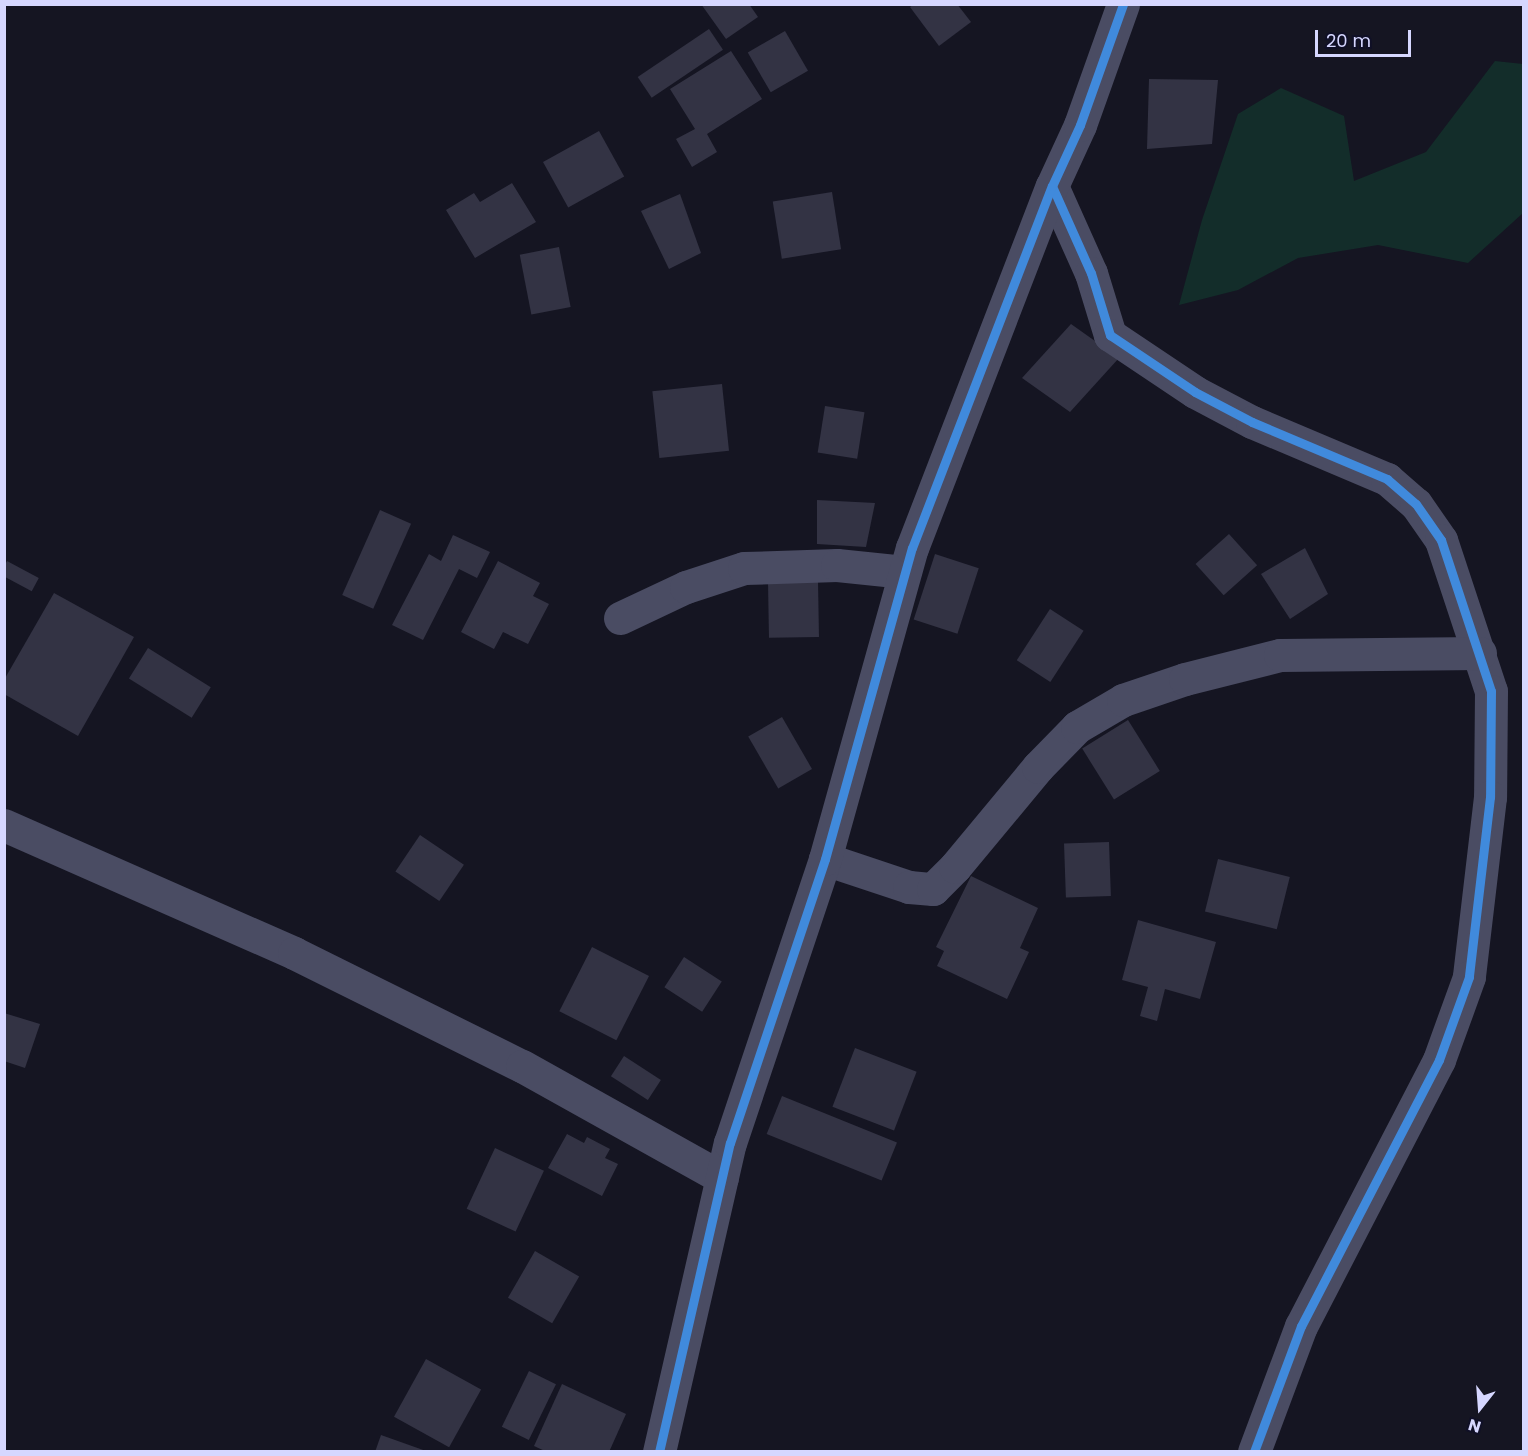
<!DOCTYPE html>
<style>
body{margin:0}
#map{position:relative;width:1528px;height:1456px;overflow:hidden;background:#151522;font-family:Poppins,sans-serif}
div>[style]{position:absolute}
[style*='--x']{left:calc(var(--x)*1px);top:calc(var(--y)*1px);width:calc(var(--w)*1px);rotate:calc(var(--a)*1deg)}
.green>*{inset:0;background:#132d2a}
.building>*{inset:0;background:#334;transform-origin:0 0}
.minor>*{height:33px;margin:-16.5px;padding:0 16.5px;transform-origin:16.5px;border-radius:16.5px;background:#4a4c63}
.cycleway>*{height:9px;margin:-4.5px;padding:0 4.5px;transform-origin:4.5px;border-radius:4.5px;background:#408adc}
span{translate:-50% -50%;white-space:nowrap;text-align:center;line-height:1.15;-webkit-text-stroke:4.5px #101027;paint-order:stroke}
.frame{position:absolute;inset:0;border:6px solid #d6d7ff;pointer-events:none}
.north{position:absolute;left:1450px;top:1378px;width:60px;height:60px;-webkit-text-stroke:4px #101027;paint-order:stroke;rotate:197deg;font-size:16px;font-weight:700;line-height:24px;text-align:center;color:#d6d7ff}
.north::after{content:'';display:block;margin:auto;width:21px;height:27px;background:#d6d7ff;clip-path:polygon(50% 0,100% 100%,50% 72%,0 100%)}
.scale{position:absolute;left:1315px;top:30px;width:96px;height:27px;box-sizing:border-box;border:3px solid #d6d7ff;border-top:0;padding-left:8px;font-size:18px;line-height:21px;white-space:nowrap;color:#d6d7ff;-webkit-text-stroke:4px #101027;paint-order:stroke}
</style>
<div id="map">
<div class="green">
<i style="clip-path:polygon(1495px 61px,1523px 64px,1523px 213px,1468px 263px,1378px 245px,1298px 258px,1238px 290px,1179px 305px,1202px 220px,1238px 114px,1281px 88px,1344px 116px,1354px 181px,1426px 152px)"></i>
</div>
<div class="building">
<i style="clip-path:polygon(701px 4px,749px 4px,758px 17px,726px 39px)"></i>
<i style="clip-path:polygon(914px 4px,957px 4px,971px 22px,939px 46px,910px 7px)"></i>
<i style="left:709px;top:29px;width:25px;height:86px;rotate:56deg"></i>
<i style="left:785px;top:31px;width:46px;height:43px;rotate:60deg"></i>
<i style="clip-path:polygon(731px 51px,762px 99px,707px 134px,717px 152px,692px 167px,676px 139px,695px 129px,670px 89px)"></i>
<i style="clip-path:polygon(1149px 79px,1218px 80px,1212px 144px,1147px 149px)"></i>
<i style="left:599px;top:131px;width:52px;height:64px;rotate:61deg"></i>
<i style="clip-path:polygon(512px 183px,536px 222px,475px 258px,446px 210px,474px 193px,480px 202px)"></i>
<i style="left:832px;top:192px;width:58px;height:60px;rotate:81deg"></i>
<i style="clip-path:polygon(680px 194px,701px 253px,669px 269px,641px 211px)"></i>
<i style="left:559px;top:247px;width:61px;height:40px;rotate:79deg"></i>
<i style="clip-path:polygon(1071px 324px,1119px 358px,1070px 412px,1022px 378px)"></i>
<i style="left:722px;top:384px;width:67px;height:70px;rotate:84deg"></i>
<i style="left:825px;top:406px;width:40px;height:47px;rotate:9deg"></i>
<i style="clip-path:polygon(817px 500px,875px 503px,866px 547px,817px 544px)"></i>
<i style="left:380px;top:510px;width:34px;height:93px;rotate:24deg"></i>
<i style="left:1229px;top:534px;width:42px;height:45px;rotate:48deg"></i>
<i style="clip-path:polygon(453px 535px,490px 552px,477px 578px,459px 569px,423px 640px,392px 625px,429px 554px,441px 561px)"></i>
<i style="clip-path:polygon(1305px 548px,1328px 594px,1290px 619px,1261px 574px)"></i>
<i style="left:935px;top:554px;width:46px;height:69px;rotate:18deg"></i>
<i style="left:7px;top:561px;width:36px;height:15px;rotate:28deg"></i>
<i style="clip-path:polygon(498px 561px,540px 583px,533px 596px,549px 604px,528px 644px,503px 632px,494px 649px,461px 632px)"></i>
<i style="left:818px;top:581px;width:56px;height:50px;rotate:89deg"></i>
<i style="clip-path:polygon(54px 593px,134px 637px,78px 736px,4px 694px,4px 680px)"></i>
<i style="left:1050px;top:609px;width:40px;height:61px;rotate:33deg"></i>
<i style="left:148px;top:648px;width:74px;height:36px;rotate:32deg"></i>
<i style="left:782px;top:717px;width:60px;height:39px;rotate:60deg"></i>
<i style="left:1128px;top:720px;width:60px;height:54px;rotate:58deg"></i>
<i style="left:420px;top:835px;width:53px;height:44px;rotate:34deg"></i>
<i style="left:1109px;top:842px;width:54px;height:45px;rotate:88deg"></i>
<i style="left:1218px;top:859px;width:74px;height:54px;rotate:14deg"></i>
<i style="clip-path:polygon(971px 876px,1038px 908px,1020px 948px,1029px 952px,1007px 999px,937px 966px,944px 951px,936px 947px)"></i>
<i style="clip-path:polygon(1138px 920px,1216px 942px,1200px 999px,1165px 989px,1157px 1021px,1140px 1016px,1148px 987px,1122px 980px)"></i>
<i style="left:592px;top:947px;width:64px;height:72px;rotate:27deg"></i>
<i style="left:684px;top:957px;width:45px;height:36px;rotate:33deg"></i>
<i style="clip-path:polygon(4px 1013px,40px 1024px,25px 1068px,4px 1061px)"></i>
<i style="left:855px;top:1048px;width:66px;height:63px;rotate:21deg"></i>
<i style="left:624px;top:1056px;width:44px;height:24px;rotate:33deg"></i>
<i style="left:782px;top:1096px;width:124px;height:41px;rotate:22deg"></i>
<i style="clip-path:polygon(567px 1134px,584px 1143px,587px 1137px,610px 1149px,605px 1158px,618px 1164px,602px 1196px,548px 1168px)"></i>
<i style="left:495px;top:1148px;width:54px;height:67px;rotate:25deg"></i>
<i style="left:535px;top:1251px;width:51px;height:54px;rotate:30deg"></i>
<i style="left:426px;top:1359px;width:63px;height:66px;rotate:29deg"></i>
<i style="left:529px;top:1371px;width:30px;height:62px;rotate:26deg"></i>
<i style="clip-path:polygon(562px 1384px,626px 1414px,609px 1452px,547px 1452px,534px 1446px)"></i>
<i style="clip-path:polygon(381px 1435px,426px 1451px,426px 1452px,375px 1452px)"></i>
</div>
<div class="minor">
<i style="--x:1052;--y:186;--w:95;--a:65.9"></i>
<i style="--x:1091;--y:273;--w:65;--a:73"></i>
<i style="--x:1110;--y:335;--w:102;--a:33.8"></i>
<i style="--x:1195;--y:392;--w:64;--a:27.8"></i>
<i style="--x:1252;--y:422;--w:147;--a:22.9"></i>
<i style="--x:1387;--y:479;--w:38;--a:41"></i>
<i style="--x:1416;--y:504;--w:44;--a:55.2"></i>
<i style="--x:1441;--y:540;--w:159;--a:71.7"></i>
<i style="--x:1491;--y:691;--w:106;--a:90.5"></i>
<i style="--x:1490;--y:797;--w:181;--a:96.7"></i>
<i style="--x:1469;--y:977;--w:88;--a:109.9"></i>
<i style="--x:1439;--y:1060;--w:300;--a:117.4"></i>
<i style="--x:1301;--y:1326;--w:134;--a:110.5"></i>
<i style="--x:620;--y:618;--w:73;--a:-25.2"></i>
<i style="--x:686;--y:587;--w:61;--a:-18.1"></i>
<i style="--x:744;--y:568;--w:93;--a:-1.8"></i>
<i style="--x:837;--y:565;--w:68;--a:5.9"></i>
<i style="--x:4;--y:825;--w:317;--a:23.8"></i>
<i style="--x:294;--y:953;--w:254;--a:26.4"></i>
<i style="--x:522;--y:1066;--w:229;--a:29.2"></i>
<i style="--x:825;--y:859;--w:89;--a:18.4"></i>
<i style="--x:909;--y:887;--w:24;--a:5"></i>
<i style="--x:933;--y:889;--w:31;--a:-45"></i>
<i style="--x:955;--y:867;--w:130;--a:-50.3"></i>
<i style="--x:1038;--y:767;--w:56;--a:-45.7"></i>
<i style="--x:1077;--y:727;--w:53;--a:-30.4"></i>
<i style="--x:1123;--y:700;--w:65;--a:-18.7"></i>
<i style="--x:1185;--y:679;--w:98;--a:-14.2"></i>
<i style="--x:1280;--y:655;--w:200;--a:-0.6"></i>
<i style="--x:659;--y:1452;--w:317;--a:-77.1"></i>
<i style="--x:730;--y:1143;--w:299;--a:-71.5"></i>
<i style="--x:825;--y:859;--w:323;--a:-74.4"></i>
<i style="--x:912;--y:548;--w:388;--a:-68.9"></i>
<i style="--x:1052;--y:186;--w:67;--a:-65.3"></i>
<i style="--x:1080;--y:125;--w:128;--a:-70.4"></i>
</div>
<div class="cycleway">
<i style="--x:1052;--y:186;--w:95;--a:65.9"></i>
<i style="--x:1091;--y:273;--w:65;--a:73"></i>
<i style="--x:1110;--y:335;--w:102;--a:33.8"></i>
<i style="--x:1195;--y:392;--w:64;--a:27.8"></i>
<i style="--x:1252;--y:422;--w:147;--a:22.9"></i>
<i style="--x:1387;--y:479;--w:38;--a:41"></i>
<i style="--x:1416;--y:504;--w:44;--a:55.2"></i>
<i style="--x:1441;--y:540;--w:159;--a:71.7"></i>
<i style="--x:1491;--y:691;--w:106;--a:90.5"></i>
<i style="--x:1490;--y:797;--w:181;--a:96.7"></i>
<i style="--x:1469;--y:977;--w:88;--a:109.9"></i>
<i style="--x:1439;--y:1060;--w:300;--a:117.4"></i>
<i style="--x:1301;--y:1326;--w:134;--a:110.5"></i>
<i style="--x:659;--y:1452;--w:317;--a:-77.1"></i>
<i style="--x:730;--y:1143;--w:299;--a:-71.5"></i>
<i style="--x:825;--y:859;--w:323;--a:-74.4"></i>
<i style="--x:912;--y:548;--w:388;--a:-68.9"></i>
<i style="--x:1052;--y:186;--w:67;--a:-65.3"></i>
<i style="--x:1080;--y:125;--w:128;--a:-70.4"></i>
</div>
<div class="frame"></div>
<div class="north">N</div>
<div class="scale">20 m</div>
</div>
